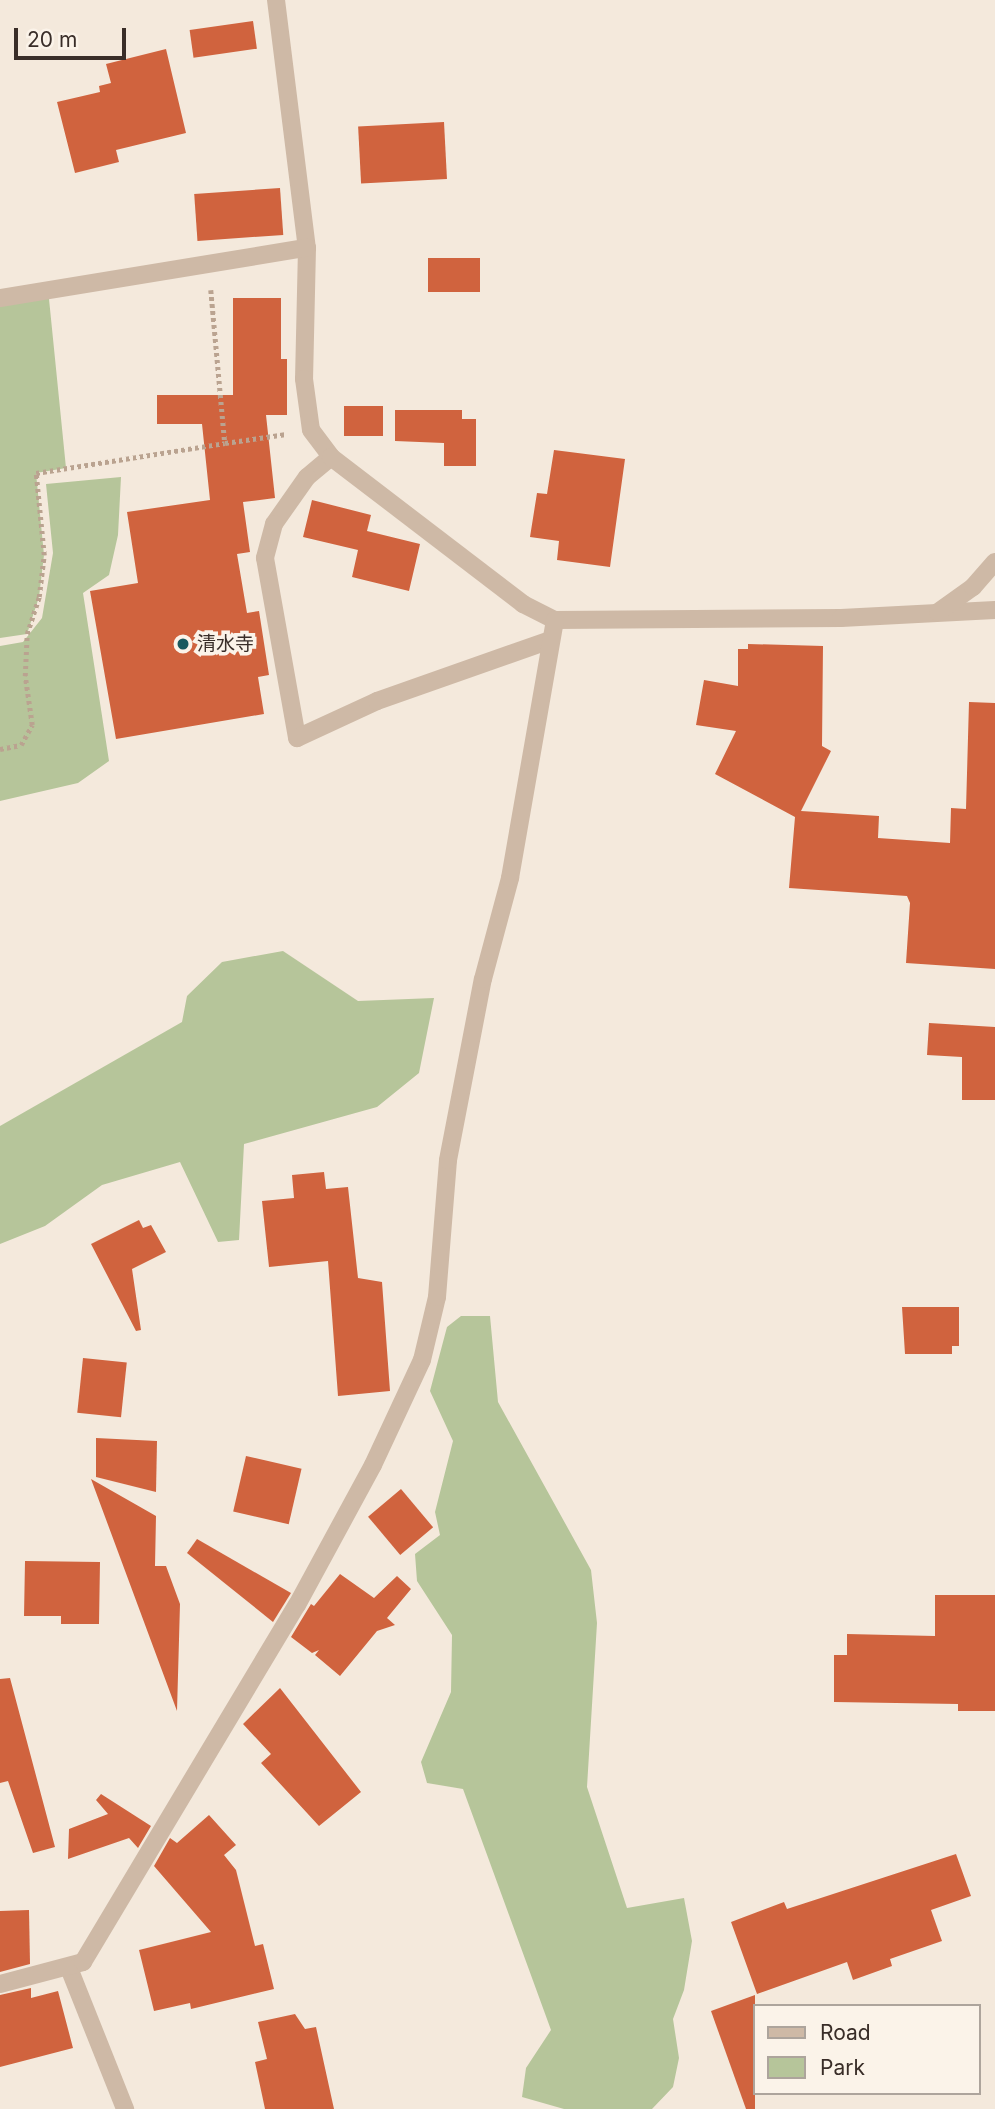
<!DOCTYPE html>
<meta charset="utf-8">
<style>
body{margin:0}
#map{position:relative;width:995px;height:2109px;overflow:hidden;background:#f4e9dc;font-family:Inter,"Noto Sans JP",sans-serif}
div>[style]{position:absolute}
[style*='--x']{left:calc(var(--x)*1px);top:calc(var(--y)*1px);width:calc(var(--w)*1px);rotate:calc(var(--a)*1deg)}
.green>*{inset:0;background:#b6c59a}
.building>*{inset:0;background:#d0633e;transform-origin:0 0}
.path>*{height:4.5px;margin-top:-2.25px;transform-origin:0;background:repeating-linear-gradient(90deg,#baa390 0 3.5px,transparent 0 7px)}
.lane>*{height:18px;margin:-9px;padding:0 9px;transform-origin:9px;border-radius:9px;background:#ceb9a6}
.street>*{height:18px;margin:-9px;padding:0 9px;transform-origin:9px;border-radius:9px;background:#ceb9a6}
.dots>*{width:19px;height:19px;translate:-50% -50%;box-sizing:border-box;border:4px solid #fbf3e9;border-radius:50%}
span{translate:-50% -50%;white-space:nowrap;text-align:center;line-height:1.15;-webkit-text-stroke:7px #fbf3e9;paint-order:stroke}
.poi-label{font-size:19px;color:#392d28}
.left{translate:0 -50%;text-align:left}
.legend{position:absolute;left:753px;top:2004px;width:228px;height:91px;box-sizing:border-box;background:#fbf3e9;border:2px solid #ada49c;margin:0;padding:9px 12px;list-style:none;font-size:21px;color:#392d28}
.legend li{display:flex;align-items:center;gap:14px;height:35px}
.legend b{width:35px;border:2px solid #ada49c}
.scale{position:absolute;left:14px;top:28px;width:112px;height:32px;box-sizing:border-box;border:4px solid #392d28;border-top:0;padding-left:9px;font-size:21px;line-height:24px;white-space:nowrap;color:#392d28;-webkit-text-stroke:5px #fbf3e9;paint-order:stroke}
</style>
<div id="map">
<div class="green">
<i style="clip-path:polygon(48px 289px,66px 468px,36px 473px,44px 555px,39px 597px,27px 634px,0 638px,0 298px)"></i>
<i style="clip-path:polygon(121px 477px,118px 535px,109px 575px,83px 593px,109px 761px,78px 783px,0 801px,0 646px,23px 642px,42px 618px,53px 553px,46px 484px)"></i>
<i style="clip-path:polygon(283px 951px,358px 1001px,434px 998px,419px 1073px,377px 1107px,244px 1144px,239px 1240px,218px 1242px,180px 1162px,102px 1185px,45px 1226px,0 1244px,0 1126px,182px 1022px,187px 996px,222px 962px)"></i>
<i style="clip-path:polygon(461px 1316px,490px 1316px,498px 1402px,591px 1570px,597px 1623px,587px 1787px,627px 1908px,684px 1898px,692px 1941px,684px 1990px,673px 2019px,679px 2058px,673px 2087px,652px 2109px,564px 2109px,522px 2097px,526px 2068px,551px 2030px,463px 1789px,427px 1783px,421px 1762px,451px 1692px,452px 1635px,417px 1581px,415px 1554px,440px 1535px,435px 1512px,453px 1441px,430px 1391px,447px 1327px)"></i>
</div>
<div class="building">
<i style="left:253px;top:21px;width:28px;height:64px;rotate:82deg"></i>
<i style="clip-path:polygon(166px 49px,186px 133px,116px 150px,119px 162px,75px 173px,57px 102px,100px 92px,99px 86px,111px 83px,106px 64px)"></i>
<i style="left:444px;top:122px;width:57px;height:86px;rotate:87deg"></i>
<i style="left:280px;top:188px;width:47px;height:86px;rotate:86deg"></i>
<i style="left:428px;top:258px;width:52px;height:34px"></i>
<i style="clip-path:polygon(233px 298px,281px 298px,281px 359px,287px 359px,287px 415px,266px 415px,275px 498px,243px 502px,250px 552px,237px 554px,247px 613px,259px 611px,269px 675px,258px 677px,264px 714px,116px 739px,90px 591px,138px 583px,127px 512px,210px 500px,202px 424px,157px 424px,157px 395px,233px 395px)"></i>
<i style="left:344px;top:406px;width:39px;height:30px"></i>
<i style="clip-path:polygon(395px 410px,462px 410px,462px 419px,476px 419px,476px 466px,444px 466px,444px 443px,395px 441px)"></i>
<i style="clip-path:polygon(554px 450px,625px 459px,610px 567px,557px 560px,559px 541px,530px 537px,537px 493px,547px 494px)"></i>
<i style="clip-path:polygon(312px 500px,371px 515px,367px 531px,420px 544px,409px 591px,352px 577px,358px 550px,303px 537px)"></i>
<i style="clip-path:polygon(748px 644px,823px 646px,822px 746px,831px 751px,801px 811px,879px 816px,878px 838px,950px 843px,951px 808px,966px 809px,969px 702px,995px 703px,995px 969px,906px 963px,910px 903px,907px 896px,789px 888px,795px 817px,715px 774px,736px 731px,696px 725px,704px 680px,738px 686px,738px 649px,748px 649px)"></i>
<i style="clip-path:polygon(929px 1023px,995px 1027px,995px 1100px,962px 1100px,962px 1057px,927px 1055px)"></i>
<i style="clip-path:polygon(324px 1172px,326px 1189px,348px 1187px,358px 1278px,382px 1282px,390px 1391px,338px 1396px,328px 1261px,269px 1267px,262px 1201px,294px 1198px,292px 1175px)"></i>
<i style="clip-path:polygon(139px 1220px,143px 1228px,151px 1225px,166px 1252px,132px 1269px,141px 1330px,136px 1331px,91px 1244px)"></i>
<i style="clip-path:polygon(902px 1307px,959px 1307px,959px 1346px,952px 1346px,952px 1354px,905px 1354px)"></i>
<i style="left:83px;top:1358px;width:44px;height:55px;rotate:6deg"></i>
<i style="clip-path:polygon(96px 1438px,157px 1441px,156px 1492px,96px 1477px)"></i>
<i style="left:246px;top:1456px;width:57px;height:57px;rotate:13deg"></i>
<i style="clip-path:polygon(91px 1479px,156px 1516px,155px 1566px,166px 1566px,180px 1604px,177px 1711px)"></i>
<i style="left:401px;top:1489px;width:50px;height:43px;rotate:50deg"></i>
<i style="clip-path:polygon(197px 1539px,291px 1593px,273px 1622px,187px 1553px)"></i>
<i style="clip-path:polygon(25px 1561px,100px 1562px,99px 1624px,61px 1624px,61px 1616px,24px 1616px)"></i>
<i style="clip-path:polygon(340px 1574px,374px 1598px,397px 1576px,411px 1589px,387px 1618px,395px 1625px,377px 1631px,340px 1676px,315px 1655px,319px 1650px,312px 1653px,291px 1637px,311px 1604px,314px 1606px)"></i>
<i style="clip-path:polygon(935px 1595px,995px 1595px,995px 1711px,958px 1711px,958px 1704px,834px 1702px,834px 1655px,847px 1655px,847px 1634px,935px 1636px)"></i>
<i style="clip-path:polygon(10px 1678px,55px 1847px,33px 1853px,8px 1781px,0 1783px,0 1679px)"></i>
<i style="clip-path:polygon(280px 1688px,361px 1792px,319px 1826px,261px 1763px,271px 1754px,243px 1724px)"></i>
<i style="clip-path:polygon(101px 1794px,151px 1826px,138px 1848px,129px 1838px,68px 1859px,69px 1829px,108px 1814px,96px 1800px)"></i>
<i style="clip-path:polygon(209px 1815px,236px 1845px,224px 1855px,236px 1870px,255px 1946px,263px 1944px,274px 1989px,191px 2009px,190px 2003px,154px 2011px,139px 1950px,211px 1932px,154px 1866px,170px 1838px,177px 1843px)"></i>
<i style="clip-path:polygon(956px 1854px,971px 1896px,931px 1910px,942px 1941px,890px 1959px,892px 1966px,853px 1980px,847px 1962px,757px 1994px,731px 1922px,784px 1902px,787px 1909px)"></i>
<i style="clip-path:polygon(29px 1910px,30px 1964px,0 1972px,0 1911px)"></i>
<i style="clip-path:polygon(31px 1988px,31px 1998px,58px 1991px,73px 2048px,0 2067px,0 1995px)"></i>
<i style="clip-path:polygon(755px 1995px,755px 2109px,746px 2109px,711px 2011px)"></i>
<i style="clip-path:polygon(295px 2014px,305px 2029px,316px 2027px,334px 2109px,265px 2109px,255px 2062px,267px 2059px,258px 2022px)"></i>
</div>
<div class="path">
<i style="--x:211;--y:290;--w:154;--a:84.8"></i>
<i style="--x:225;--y:443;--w:62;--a:-8.4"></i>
<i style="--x:0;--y:749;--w:21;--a:-11"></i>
<i style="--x:21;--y:745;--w:23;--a:-61"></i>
<i style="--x:32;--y:725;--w:49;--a:-98.1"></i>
<i style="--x:25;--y:676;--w:42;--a:-87.3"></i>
<i style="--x:27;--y:634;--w:39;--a:-72"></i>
<i style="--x:39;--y:597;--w:42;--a:-83.2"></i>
<i style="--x:44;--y:555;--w:82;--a:-95.6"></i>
<i style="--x:36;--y:473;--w:191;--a:-9"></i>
</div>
<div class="lane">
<i style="--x:331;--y:457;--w:31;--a:140"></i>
<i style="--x:307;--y:477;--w:57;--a:125.1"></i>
<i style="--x:274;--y:524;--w:35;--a:105"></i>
<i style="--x:265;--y:558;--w:183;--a:79.9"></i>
<i style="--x:297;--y:738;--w:88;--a:-24.8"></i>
<i style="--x:377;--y:701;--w:183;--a:-19.4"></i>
</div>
<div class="street">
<i style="--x:276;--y:0;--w:250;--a:82.9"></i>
<i style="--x:307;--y:248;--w:131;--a:91.3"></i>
<i style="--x:304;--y:379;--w:51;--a:82.2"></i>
<i style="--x:311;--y:430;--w:34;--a:53"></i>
<i style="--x:331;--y:457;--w:242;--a:37.4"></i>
<i style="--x:523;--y:604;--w:36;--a:27"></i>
<i style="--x:555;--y:620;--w:286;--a:-0.4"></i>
<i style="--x:841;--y:618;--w:154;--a:-3"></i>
<i style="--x:0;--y:298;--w:311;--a:-9.3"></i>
<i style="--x:938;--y:612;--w:43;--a:-35.5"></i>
<i style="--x:973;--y:587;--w:33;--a:-49"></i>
<i style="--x:69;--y:1968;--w:152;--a:68.3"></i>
<i style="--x:0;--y:1984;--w:86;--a:-14.8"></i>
<i style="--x:83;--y:1962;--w:416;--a:-59.1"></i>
<i style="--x:297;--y:1605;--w:159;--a:-61.5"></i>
<i style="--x:373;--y:1465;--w:116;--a:-65"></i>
<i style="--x:422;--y:1360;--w:65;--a:-76.6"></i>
<i style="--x:437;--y:1297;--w:137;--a:-85.4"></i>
<i style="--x:448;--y:1160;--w:184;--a:-79.1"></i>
<i style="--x:483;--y:979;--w:105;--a:-75"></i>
<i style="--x:510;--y:878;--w:262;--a:-80.1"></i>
</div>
<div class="dots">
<i style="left:183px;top:644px;background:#1a595e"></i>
</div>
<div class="poi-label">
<span class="left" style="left:197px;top:644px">清水寺</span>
</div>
<ul class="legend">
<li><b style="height:9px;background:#ceb9a6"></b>Road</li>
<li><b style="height:19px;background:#b6c59a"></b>Park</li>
</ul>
<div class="scale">20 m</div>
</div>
